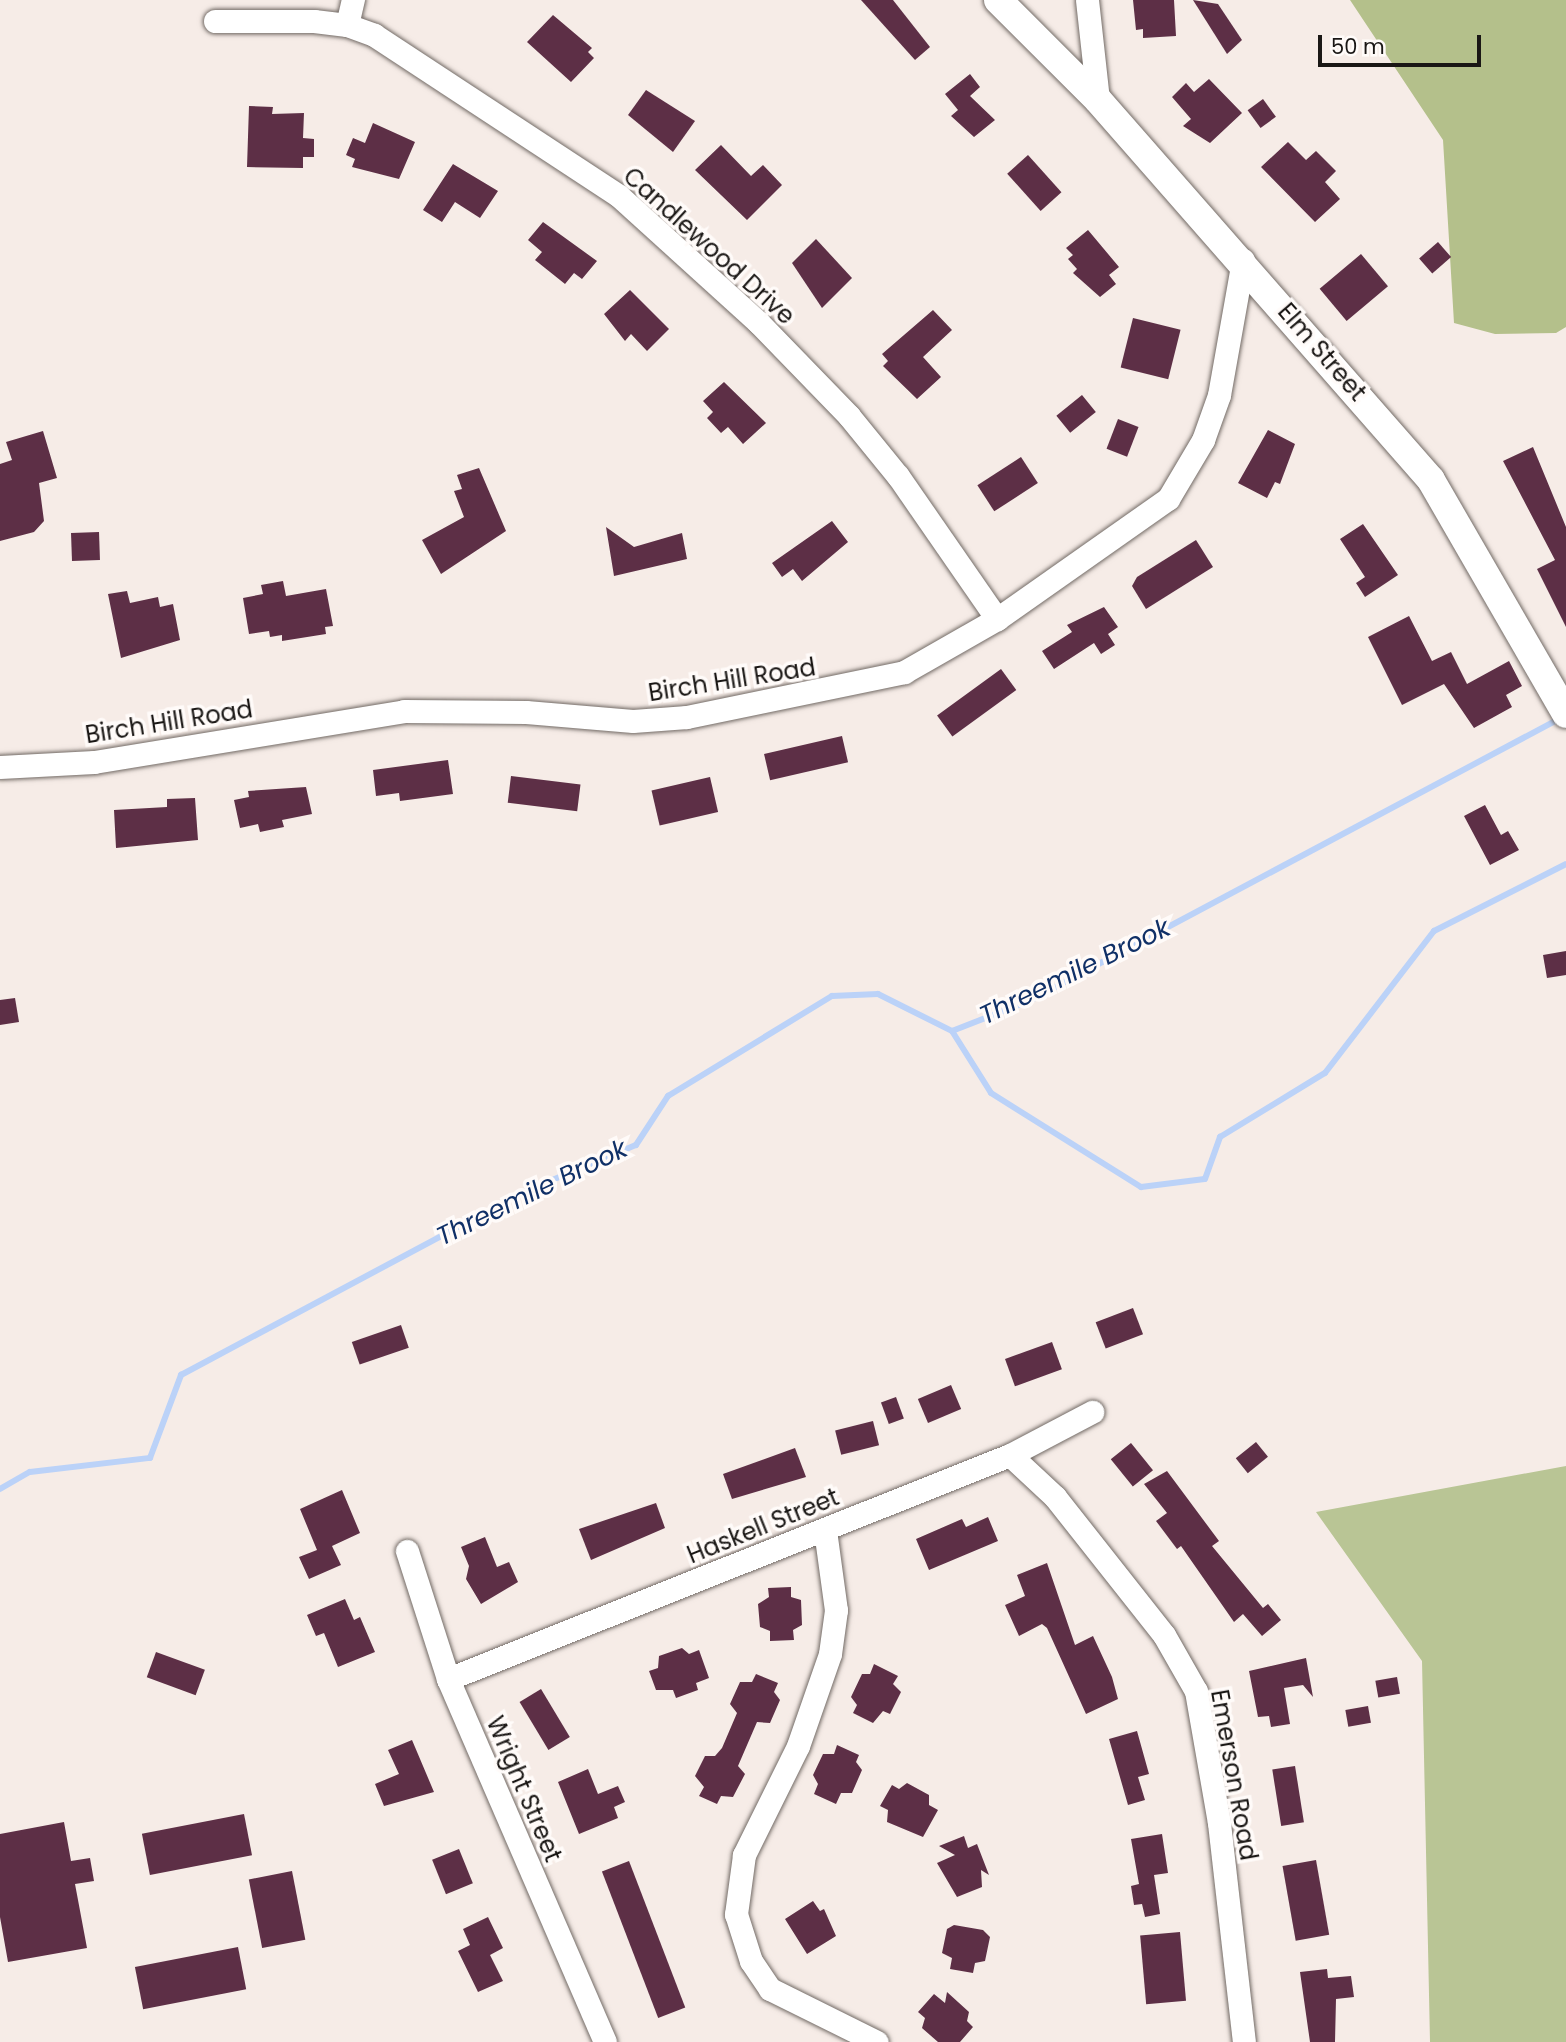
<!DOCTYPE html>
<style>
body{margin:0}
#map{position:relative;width:1566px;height:2042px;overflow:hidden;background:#f6ece7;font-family:Poppins,sans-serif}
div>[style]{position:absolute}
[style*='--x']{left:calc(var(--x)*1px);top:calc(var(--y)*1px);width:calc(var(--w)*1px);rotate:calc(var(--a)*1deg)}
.green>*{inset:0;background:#b9c595}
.forest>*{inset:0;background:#b4c08b}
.stream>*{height:6px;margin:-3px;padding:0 3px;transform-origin:3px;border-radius:3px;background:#bbd2f8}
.building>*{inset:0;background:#5d2f46;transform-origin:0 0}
.roads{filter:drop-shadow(0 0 2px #726a65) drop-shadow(0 0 2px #726a65)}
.minor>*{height:23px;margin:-11.5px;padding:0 11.5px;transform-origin:11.5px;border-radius:11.5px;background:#fff}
.tertiary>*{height:28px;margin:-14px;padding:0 14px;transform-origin:14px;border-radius:14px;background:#fff}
span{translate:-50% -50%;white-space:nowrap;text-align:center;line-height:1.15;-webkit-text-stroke:7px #fffbf9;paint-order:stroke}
.street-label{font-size:24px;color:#1a1715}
.water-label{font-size:26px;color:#103067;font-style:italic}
.scale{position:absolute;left:1318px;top:35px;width:163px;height:32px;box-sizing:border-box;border:4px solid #1a1715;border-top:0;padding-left:9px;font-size:21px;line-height:24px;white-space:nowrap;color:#1a1715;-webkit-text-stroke:5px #fffbf9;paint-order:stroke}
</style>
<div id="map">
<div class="green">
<i style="clip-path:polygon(1566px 1466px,1566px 2042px,1430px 2042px,1422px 1661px,1316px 1512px)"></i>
</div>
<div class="forest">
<i style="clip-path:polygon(1350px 0,1566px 0,1566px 327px,1556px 333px,1495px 334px,1454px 323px,1443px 140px)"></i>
</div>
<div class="stream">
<i style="--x:952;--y:1031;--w:73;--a:57.8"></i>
<i style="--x:991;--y:1093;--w:177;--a:32.1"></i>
<i style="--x:1141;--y:1187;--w:64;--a:-7.1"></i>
<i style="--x:1205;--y:1179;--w:45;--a:-70.3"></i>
<i style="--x:1220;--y:1137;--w:123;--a:-31.4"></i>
<i style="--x:1325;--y:1073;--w:179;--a:-52.5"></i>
<i style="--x:1434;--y:931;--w:148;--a:-26.9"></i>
<i style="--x:0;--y:1489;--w:34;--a:-30"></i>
<i style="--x:30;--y:1472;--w:121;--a:-6.7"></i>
<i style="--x:150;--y:1458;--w:89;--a:-69.5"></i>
<i style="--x:181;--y:1375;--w:391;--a:-28.1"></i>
<i style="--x:526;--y:1191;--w:119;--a:-22.7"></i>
<i style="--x:636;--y:1145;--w:59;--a:-56.9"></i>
<i style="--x:668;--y:1096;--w:192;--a:-31.4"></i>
<i style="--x:832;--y:996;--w:46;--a:-2.5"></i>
<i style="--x:878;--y:994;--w:83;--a:26.6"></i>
<i style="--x:952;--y:1031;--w:83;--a:-21.3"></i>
<i style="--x:1029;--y:1001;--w:600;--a:-28.02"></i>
</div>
<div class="building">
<i style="clip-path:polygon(861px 0,893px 0,930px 47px,915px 60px)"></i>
<i style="clip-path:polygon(1133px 0,1174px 0,1176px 36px,1143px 38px,1143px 29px,1136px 30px)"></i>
<i style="clip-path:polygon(1193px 0,1218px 4px,1242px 40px,1227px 54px)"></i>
<i style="clip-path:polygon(553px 15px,592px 48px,588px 52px,594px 58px,571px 82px,527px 42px)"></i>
<i style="clip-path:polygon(970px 74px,980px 87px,970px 96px,995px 120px,974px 137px,951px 116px,958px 110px,945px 94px)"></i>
<i style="clip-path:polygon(1209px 79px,1242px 113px,1210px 143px,1183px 126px,1191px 119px,1172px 97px,1186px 83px,1194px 92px)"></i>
<i style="clip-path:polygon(646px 90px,695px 121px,673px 152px,628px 115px)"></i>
<i style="left:1263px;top:99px;width:22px;height:19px;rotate:54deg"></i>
<i style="clip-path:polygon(249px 106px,273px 107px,272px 114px,304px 113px,303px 138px,314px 139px,314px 157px,303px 157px,303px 168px,247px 167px)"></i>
<i style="clip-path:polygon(373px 123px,415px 142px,399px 179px,352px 167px,355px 159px,346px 155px,353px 138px,365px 143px)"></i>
<i style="clip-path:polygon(1288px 142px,1306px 160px,1316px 151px,1336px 171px,1325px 182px,1340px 199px,1315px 222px,1261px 167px)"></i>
<i style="clip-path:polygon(721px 145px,751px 176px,763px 165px,782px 185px,747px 220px,695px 170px)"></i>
<i style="left:1028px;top:155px;width:50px;height:28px;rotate:48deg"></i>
<i style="clip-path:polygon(453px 164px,498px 191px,480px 218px,455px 202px,442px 222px,423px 210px)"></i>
<i style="clip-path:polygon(543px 222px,597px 261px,582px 279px,574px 273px,565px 284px,535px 260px,542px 252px,528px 240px)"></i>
<i style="clip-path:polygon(1088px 230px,1119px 267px,1109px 275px,1116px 284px,1100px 297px,1073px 273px,1077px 269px,1068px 259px,1073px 255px,1066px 248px)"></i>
<i style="clip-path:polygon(816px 239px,852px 278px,822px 308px,792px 263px)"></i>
<i style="left:1438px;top:242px;width:20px;height:25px;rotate:49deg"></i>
<i style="left:1361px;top:254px;width:42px;height:54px;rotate:50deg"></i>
<i style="clip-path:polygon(630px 290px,669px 329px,647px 351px,631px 334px,625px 341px,604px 314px)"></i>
<i style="clip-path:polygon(933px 310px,952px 330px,923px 357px,941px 377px,917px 399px,883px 366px,888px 361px,882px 354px)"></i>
<i style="left:1133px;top:318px;width:49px;height:51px;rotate:14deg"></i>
<i style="clip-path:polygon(724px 382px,766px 423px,743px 444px,728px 427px,721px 433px,707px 418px,713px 412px,703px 401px)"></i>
<i style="left:1082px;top:395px;width:22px;height:33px;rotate:51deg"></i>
<i style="left:1118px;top:419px;width:22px;height:32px;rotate:21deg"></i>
<i style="clip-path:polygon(1268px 430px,1295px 444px,1280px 484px,1275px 482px,1267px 498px,1238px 483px)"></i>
<i style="clip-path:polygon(43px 431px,57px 478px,39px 483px,44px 521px,34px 532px,0 541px,0 464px,12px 460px,6px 442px)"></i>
<i style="clip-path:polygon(1533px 447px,1566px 527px,1566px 627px,1537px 569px,1555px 560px,1503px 461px)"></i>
<i style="left:1021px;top:457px;width:31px;height:52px;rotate:57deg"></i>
<i style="clip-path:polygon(479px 468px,506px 531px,441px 574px,422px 540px,464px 517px,454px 491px,462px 489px,457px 475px)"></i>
<i style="clip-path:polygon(832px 521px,848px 542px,802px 581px,793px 569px,782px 577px,772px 563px)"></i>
<i style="clip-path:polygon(1363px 524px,1398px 575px,1365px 597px,1356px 583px,1365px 577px,1340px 539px)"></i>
<i style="clip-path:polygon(606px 527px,634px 547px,682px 533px,687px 559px,614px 576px)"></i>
<i style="left:99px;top:532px;width:28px;height:28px;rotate:88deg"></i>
<i style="clip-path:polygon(1196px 540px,1213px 567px,1146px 609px,1132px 586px,1137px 577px)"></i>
<i style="clip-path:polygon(283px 581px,286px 596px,326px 589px,333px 626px,325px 627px,326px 634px,282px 641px,282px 635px,270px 637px,269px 631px,249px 634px,243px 598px,263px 594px,261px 585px)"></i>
<i style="clip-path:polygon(127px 591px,130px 603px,158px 597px,160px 607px,173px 604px,180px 640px,121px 658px,108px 594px)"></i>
<i style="clip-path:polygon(1104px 607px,1118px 627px,1108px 634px,1115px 645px,1101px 654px,1094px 643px,1054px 669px,1042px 651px,1072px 632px,1067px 625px)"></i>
<i style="clip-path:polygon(1409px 616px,1432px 661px,1451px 652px,1467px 684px,1509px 661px,1522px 686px,1506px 695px,1512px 707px,1474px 728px,1444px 684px,1402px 705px,1368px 637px)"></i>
<i style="left:1001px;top:669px;width:26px;height:79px;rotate:54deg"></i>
<i style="left:842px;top:736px;width:27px;height:80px;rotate:77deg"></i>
<i style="clip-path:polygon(448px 760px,453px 794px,400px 801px,399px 793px,376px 796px,373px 770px)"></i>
<i style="left:511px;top:776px;width:70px;height:27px;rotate:7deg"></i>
<i style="left:710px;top:777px;width:36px;height:60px;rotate:77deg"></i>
<i style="clip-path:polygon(306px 787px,312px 814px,282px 820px,284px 827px,260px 832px,258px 824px,240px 828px,234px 800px,249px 797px,248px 791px)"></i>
<i style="clip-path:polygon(195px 798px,198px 840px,116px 848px,114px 810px,167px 807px,167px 799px)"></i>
<i style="clip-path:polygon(1485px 805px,1501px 835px,1508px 831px,1519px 850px,1490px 865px,1464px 816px)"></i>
<i style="clip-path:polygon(1566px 951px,1566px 975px,1547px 978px,1543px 955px)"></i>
<i style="clip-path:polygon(15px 998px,19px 1022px,0 1025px,0 1000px)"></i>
<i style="left:1133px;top:1308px;width:28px;height:40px;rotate:69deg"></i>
<i style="left:401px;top:1325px;width:24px;height:52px;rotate:71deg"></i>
<i style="left:1052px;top:1342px;width:29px;height:50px;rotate:70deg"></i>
<i style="left:951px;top:1385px;width:26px;height:36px;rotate:67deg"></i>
<i style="left:896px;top:1397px;width:23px;height:16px;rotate:70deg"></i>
<i style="left:873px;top:1421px;width:25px;height:39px;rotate:76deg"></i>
<i style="left:1256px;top:1442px;width:19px;height:26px;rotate:51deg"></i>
<i style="left:1131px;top:1443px;width:35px;height:26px;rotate:51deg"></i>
<i style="clip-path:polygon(795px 1448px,806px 1477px,732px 1499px,723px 1474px)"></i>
<i style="clip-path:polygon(1167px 1471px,1219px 1541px,1212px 1546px,1263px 1608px,1268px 1604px,1281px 1620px,1262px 1636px,1243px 1614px,1234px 1622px,1181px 1546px,1177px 1549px,1156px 1521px,1167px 1513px,1144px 1484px)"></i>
<i style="clip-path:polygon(342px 1490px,360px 1533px,332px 1546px,341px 1565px,309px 1579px,299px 1557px,317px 1550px,300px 1509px)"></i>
<i style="clip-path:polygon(656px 1503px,665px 1528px,591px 1560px,579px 1529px)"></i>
<i style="clip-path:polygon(988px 1517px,998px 1541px,929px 1570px,916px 1539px,962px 1519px,966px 1527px)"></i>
<i style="clip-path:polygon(485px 1537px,497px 1567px,509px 1562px,518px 1582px,481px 1604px,466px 1579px,469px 1566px,461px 1547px)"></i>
<i style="clip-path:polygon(1047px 1563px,1075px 1645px,1093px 1636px,1112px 1677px,1118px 1699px,1086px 1714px,1047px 1628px,1042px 1624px,1019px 1636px,1005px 1605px,1025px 1596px,1017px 1575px)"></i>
<i style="clip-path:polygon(791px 1587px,791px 1597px,801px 1600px,802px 1625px,793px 1630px,794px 1640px,770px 1641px,770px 1631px,760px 1627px,758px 1604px,769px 1597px,768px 1588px)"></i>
<i style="clip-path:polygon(345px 1599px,354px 1620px,360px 1617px,375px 1652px,338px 1667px,324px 1633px,316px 1636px,307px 1615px)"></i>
<i style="clip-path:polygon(682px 1648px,689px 1654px,699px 1650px,709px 1678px,696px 1683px,698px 1690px,676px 1698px,673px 1690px,656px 1690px,649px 1671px,658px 1668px,659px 1656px)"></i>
<i style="left:156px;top:1652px;width:52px;height:27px;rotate:20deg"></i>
<i style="clip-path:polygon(1306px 1658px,1313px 1697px,1303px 1685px,1284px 1688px,1290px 1724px,1271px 1727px,1269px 1716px,1258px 1717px,1249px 1671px)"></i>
<i style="clip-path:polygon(874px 1664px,898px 1676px,893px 1684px,901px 1692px,890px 1714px,883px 1711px,873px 1723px,853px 1713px,857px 1705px,851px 1697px,862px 1674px,870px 1674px)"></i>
<i style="clip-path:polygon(756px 1674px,778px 1683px,774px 1692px,780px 1700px,770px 1723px,757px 1722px,738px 1766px,745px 1774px,733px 1797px,721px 1796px,717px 1804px,699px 1796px,704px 1787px,695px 1776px,705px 1756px,715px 1756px,722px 1748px,737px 1713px,730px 1704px,740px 1682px,752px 1682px)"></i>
<i style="left:1397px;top:1677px;width:17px;height:22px;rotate:80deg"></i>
<i style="left:541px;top:1689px;width:56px;height:25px;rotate:59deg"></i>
<i style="left:1368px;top:1706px;width:17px;height:23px;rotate:80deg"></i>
<i style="clip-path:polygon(1137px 1731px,1149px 1774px,1138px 1777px,1145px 1800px,1128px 1805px,1109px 1739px)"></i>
<i style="clip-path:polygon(412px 1740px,434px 1792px,384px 1806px,375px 1784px,399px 1774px,388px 1750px)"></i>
<i style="clip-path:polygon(837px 1745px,859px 1755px,856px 1762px,862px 1770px,852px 1793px,841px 1793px,836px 1804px,814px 1794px,818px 1784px,813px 1775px,823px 1754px,834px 1754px)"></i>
<i style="left:1295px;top:1766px;width:57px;height:23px;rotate:81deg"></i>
<i style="clip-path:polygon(588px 1769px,598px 1794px,618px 1786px,625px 1802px,614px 1807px,618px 1818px,579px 1834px,558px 1782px)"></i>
<i style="clip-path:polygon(907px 1783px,929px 1795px,929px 1805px,938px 1810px,923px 1837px,887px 1822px,888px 1810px,880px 1806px,892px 1785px,899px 1789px)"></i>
<i style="left:244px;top:1814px;width:42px;height:104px;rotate:79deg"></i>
<i style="clip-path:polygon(64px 1822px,71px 1861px,90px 1858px,94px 1881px,75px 1884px,87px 1948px,8px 1962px,0 1917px,0 1834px)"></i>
<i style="clip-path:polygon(1162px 1834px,1168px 1873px,1154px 1875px,1160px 1914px,1145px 1917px,1142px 1904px,1134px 1905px,1131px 1886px,1139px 1884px,1131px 1839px)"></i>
<i style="clip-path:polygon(964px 1836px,968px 1848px,977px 1844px,989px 1875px,981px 1870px,982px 1887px,957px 1897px,937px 1863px,955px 1855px,939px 1846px)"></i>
<i style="left:459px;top:1849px;width:37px;height:29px;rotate:68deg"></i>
<i style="left:1316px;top:1860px;width:76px;height:34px;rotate:80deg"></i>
<i style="left:629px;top:1861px;width:157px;height:29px;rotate:69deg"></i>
<i style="left:292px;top:1871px;width:70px;height:44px;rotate:79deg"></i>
<i style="clip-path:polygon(813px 1901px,820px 1911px,824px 1909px,836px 1936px,807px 1954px,785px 1919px)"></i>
<i style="clip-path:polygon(488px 1917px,503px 1948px,490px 1955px,503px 1981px,478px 1992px,458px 1951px,470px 1945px,463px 1929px)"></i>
<i style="clip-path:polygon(954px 1925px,983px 1930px,990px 1937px,985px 1961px,975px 1963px,973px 1973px,950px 1969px,952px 1958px,942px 1953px,947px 1929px)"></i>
<i style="left:1180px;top:1932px;width:69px;height:40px;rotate:85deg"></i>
<i style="left:238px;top:1947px;width:43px;height:105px;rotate:79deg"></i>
<i style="clip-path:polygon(1327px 1969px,1328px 1978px,1351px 1976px,1354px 1997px,1336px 1999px,1335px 2042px,1310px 2042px,1300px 1972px)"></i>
<i style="clip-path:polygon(947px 1992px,969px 2012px,967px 2021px,973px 2027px,960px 2042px,938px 2042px,922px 2028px,925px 2018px,918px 2012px,934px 1994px,945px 2003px)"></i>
</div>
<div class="roads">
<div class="minor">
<i style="--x:1087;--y:0;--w:101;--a:83.7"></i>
<i style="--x:215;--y:21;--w:99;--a:0"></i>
<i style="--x:314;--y:21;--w:33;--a:7"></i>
<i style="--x:347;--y:25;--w:29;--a:20"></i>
<i style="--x:374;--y:35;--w:293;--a:33.3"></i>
<i style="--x:619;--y:196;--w:188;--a:42.2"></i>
<i style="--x:758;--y:322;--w:131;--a:45.9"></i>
<i style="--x:849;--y:416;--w:77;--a:50.8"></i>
<i style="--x:898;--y:476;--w:174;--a:55.3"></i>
<i style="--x:347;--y:25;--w:26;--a:-77"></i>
<i style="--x:0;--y:767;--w:94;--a:-3"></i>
<i style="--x:94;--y:762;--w:314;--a:-9.3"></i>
<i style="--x:404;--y:711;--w:122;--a:0.5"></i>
<i style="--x:526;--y:712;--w:107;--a:4.8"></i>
<i style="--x:633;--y:721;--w:54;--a:-4.2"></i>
<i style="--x:687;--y:717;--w:222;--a:-11.7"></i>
<i style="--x:904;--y:672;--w:107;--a:-29.7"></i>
<i style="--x:997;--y:619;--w:209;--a:-35.1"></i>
<i style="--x:1168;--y:499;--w:69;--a:-59.3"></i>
<i style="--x:1203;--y:440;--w:48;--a:-70.4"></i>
<i style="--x:1219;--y:395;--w:137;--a:-79.9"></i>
<i style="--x:1010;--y:1455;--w:62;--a:43"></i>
<i style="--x:1055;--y:1497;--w:176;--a:51.7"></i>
<i style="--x:1164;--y:1635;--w:64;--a:60.3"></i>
<i style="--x:1196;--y:1691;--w:134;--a:80.1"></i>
<i style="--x:1219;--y:1823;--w:220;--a:83.5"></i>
<i style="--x:825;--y:1530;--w:81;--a:82.2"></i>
<i style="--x:836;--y:1610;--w:44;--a:97.8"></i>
<i style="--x:830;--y:1654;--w:97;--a:109.2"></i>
<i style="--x:798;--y:1746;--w:122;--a:116.4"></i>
<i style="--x:744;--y:1855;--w:60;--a:97.7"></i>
<i style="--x:736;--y:1914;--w:49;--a:72.3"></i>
<i style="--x:751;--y:1961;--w:34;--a:56"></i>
<i style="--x:770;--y:1989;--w:119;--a:26.4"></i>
<i style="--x:407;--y:1551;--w:134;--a:72.2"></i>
<i style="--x:448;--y:1679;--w:395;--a:66.6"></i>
<i style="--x:448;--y:1679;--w:605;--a:-21.73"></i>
<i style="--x:1010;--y:1455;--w:93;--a:-27.7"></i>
</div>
<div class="tertiary">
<i style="--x:998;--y:0;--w:141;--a:45"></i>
<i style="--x:1098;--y:100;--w:505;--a:48.77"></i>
<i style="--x:1431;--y:480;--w:270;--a:60"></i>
</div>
</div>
<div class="street-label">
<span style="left:709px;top:246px;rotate:42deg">Candlewood Drive</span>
<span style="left:1322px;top:352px;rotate:49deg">Elm Street</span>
<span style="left:732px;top:680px;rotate:-9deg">Birch Hill Road</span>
<span style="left:169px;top:722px;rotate:-9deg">Birch Hill Road</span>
<span style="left:763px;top:1526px;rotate:-22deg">Haskell Street</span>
<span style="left:1234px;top:1775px;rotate:80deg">Emerson Road</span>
<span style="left:524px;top:1789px;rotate:67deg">Wright Street</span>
</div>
<div class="water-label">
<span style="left:1075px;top:972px;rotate:-26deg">Threemile Brook</span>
<span style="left:532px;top:1193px;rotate:-26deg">Threemile Brook</span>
</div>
<div class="scale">50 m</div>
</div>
